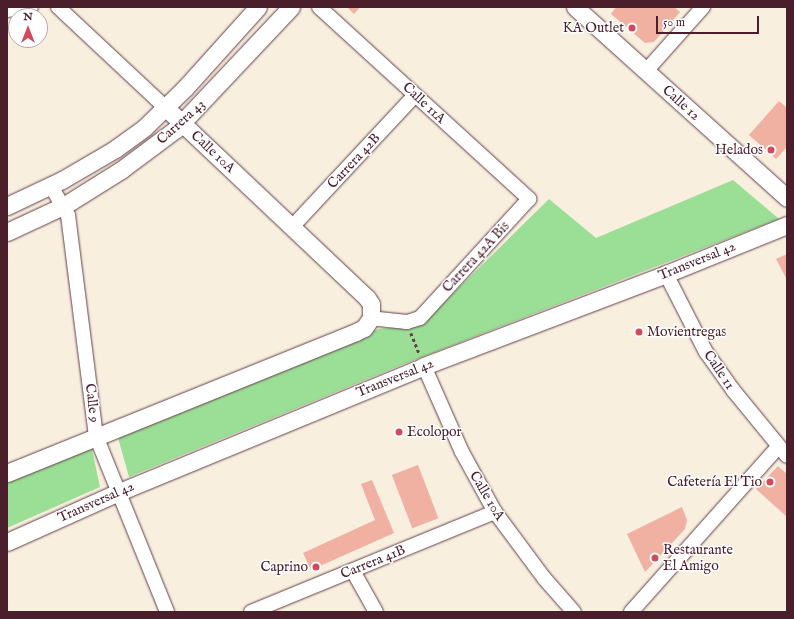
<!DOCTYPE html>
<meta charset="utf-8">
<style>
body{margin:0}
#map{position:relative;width:794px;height:619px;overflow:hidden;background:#f8efdf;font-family:"IM FELL English",serif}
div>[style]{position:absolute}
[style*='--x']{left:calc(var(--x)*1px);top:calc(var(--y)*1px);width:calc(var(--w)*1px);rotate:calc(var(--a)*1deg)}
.green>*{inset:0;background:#9bde96}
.building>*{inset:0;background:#f0b0a2;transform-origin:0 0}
.path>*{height:2.5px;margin-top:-1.25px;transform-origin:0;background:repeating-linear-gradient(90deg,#643e46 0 3px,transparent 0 6px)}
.roads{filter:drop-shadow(0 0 1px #643e46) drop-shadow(0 0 1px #643e46)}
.minor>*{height:14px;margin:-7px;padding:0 7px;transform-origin:7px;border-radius:7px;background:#fff}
.tertiary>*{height:17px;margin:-8.5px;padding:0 8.5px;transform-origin:8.5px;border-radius:8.5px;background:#fff}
.dots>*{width:11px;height:11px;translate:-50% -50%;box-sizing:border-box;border:2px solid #fff;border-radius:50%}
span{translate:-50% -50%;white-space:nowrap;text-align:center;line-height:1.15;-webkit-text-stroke:3px #fff;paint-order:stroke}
.poi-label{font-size:14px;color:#4a1f2b}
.right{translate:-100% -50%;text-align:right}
.left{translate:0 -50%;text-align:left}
.street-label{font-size:14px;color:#4a1f2b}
.frame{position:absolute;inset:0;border:8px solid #4a1f2b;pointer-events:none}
.north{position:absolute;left:8px;top:8px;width:40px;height:40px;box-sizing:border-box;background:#fff;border:1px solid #b7a5aa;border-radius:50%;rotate:0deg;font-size:11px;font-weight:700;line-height:16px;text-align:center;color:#4a1f2b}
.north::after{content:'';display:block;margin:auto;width:14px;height:18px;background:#d1495b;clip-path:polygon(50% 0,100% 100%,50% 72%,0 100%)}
.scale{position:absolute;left:656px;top:16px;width:103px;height:18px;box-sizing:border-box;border:2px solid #4a1f2b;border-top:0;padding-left:5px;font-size:12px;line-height:14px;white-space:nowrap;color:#4a1f2b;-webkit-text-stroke:3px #fff;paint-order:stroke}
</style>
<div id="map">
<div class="green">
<i style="clip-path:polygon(733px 180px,779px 219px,404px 364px,129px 477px,117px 434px,378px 329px,422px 324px,549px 199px,596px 238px)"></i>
<i style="clip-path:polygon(91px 445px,100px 487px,7px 528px,7px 481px)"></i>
</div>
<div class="building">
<i style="clip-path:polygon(347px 7px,360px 7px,354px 14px)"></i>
<i style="clip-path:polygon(616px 7px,674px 7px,680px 12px,654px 42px,645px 43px,611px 14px)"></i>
<i style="clip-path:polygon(779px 101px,787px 108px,787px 147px,776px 159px,749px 135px)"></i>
<i style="clip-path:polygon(787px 254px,787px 280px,776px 259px)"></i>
<i style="left:418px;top:465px;width:57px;height:28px;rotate:69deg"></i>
<i style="clip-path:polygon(778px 466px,787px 474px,787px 517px,756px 489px)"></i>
<i style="clip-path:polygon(372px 480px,394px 533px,311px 570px,303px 553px,375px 520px,361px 484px)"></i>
<i style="clip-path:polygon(682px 507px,687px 520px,685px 529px,645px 572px,627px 534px)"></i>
</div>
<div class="path">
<i style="--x:411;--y:333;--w:22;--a:68"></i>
</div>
<div class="roads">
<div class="minor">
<i style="--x:58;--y:7;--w:148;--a:43.1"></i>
<i style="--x:319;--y:7;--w:285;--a:42.4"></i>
<i style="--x:529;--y:199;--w:161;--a:132.5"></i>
<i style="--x:420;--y:318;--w:14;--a:163"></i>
<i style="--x:407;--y:322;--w:36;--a:-174"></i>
<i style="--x:7;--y:10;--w:24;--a:-7"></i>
<i style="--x:646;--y:71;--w:86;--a:-48.3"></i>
<i style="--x:51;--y:186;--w:34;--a:60"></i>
<i style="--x:68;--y:215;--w:223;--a:82.8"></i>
<i style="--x:96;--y:436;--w:190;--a:68"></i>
<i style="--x:292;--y:227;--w:180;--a:-47"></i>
<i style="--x:666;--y:274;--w:88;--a:62.9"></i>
<i style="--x:706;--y:352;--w:47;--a:54.6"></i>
<i style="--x:733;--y:390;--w:85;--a:50.7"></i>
<i style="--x:424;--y:366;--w:94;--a:66.2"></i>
<i style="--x:462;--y:452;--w:68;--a:61.2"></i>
<i style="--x:495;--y:512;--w:82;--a:53.4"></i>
<i style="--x:544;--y:578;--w:45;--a:48.6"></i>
<i style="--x:353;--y:571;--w:47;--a:60.7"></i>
<i style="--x:251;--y:612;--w:264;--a:-22.3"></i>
<i style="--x:631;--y:612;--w:221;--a:-48.3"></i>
</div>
<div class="tertiary">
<i style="--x:575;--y:7;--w:285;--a:42"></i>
<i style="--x:7;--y:206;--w:61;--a:-25.3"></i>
<i style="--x:62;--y:180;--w:61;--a:-30.3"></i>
<i style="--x:115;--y:149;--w:37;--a:-36"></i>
<i style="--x:145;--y:127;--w:56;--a:-44.3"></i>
<i style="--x:185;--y:88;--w:109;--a:-48"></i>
<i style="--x:7;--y:232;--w:64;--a:-25"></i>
<i style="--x:65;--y:205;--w:66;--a:-32"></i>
<i style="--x:121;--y:170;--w:69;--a:-36.7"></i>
<i style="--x:176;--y:129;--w:168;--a:-46.7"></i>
<i style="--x:7;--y:473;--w:376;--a:-22"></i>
<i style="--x:356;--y:332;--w:9;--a:-27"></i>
<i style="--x:364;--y:328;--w:12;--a:-55"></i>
<i style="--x:371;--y:318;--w:14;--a:-90"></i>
<i style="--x:371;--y:304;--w:7;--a:-124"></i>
<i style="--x:367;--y:298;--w:277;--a:-136.6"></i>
<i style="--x:7;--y:542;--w:123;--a:-24.1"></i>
<i style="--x:119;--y:492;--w:330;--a:-22.4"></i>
<i style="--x:424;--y:366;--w:259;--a:-20.8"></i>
<i style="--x:666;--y:274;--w:131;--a:-22"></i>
</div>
</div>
<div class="dots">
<i style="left:632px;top:28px;background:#d1495b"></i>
<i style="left:771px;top:150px;background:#d1495b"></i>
<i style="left:639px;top:332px;background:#d1495b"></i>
<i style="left:399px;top:432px;background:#d1495b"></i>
<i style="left:770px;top:482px;background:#d1495b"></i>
<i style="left:655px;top:558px;background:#d1495b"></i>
<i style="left:316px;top:567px;background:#d1495b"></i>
</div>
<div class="poi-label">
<span class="right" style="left:624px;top:28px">KA Outlet</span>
<span class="right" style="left:763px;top:150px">Helados</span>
<span class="left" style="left:647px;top:332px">Movientregas</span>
<span class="left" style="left:407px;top:432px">Ecolopor</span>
<span class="right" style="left:762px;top:482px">Cafetería El Tio</span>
<span class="left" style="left:663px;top:558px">Restaurante<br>El Amigo</span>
<span class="right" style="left:308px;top:567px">Caprino</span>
</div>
<div class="street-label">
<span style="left:424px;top:103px;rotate:43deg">Calle 11A</span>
<span style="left:681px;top:103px;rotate:42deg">Calle 12</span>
<span style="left:181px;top:122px;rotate:-42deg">Carrera 43</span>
<span style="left:213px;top:152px;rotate:43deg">Calle 10A</span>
<span style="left:354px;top:161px;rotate:-47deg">Carrera 42B</span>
<span style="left:476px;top:257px;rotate:-47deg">Carrera 42A Bis</span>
<span style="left:697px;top:261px;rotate:-22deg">Transversal 42</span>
<span style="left:719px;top:370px;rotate:56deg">Calle 11</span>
<span style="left:395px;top:378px;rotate:-22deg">Transversal 42</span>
<span style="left:92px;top:403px;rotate:83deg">Calle 9</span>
<span style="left:487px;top:496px;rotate:59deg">Calle 10A</span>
<span style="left:96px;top:502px;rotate:-24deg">Transversal 42</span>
<span style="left:373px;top:562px;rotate:-22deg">Carrera 41B</span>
</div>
<div class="frame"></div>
<div class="north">N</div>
<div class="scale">50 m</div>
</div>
